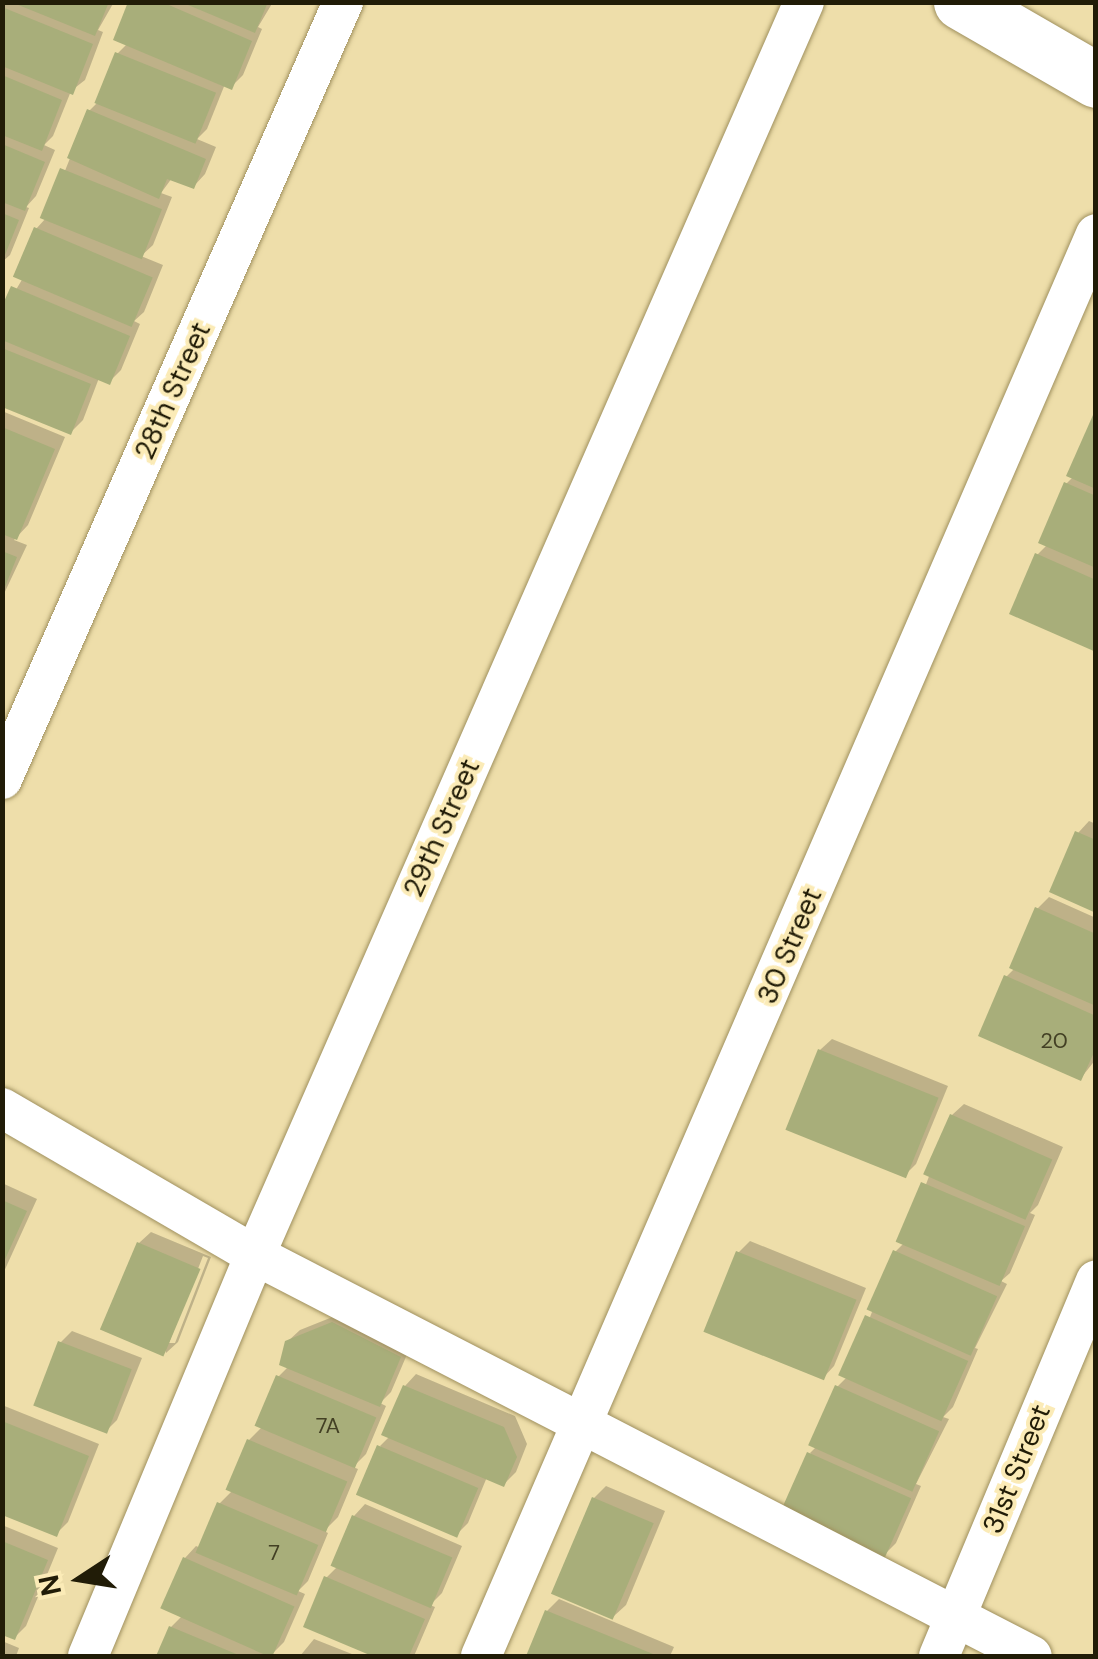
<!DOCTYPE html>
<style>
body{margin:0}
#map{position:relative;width:1098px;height:1659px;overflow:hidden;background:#eedeaa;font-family:"DM Sans",sans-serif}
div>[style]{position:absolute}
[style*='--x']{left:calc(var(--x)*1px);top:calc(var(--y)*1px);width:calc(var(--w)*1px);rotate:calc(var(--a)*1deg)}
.shadow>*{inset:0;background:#0003}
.building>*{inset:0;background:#a8ae7a;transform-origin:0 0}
.roads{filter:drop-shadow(0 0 2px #9f905e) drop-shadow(0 0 2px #9f905e)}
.street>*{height:40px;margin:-20px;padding:0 20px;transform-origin:20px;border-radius:20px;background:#fff}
.secondary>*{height:55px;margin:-27.5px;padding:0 27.5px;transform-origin:27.5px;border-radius:27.5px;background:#fff}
span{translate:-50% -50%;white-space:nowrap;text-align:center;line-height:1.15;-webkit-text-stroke:8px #fbebb7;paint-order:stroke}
.number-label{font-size:22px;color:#434024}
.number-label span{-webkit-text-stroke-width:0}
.street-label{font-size:28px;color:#211c07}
.frame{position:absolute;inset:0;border:5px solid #211c07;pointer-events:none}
.north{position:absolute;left:30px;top:1529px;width:100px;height:100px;-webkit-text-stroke:8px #fbebb7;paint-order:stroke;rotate:258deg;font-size:28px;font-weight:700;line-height:40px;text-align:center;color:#211c07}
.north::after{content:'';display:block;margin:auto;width:35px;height:45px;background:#211c07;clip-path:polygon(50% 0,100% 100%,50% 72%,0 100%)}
</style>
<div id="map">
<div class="shadow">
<i style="clip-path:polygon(2px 2px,114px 2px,98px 30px,103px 32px,85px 80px,71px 91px,53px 136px,44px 145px,55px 150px,36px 196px,26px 207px,29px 208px,10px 255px,2px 262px)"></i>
<i style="clip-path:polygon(131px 2px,273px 2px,258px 27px,262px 29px,243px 75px,231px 87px,225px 84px,207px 129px,197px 139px,216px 147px,205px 174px,194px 186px,172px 178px,161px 193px,172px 197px,153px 245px,141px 256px,163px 265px,144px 312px,134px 321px,140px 324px,121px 370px,109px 382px,99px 378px,83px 420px,71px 432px,2px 404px,2px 313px,23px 278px,36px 229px,46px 218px,89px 111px,98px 102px,117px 54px,128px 43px)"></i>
<i style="clip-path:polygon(2px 411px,65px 437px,28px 525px,14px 540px,27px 545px,2px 598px)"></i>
<i style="clip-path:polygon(1096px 416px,1096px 650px,1037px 555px,1048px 544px,1066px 484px,1074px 476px,1070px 475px)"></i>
<i style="clip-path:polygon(1089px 821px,1096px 824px,1096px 910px,1078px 833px)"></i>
<i style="clip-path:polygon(1049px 897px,1096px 918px,1096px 1059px,1081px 1078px,1006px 977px,1015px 968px,1037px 909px)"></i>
<i style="clip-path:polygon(832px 1039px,948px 1086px,916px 1164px,904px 1176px,820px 1050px)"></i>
<i style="clip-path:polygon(964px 1104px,1063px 1147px,1038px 1205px,1030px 1213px,1035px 1215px,1010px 1273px,1001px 1281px,1007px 1284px,975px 1348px,978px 1349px,953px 1407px,943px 1417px,949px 1419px,916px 1484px,921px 1486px,896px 1543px,884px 1555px,810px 1453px,817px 1446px,837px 1387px,847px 1377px,895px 1252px,904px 1243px,952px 1115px)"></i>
<i style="clip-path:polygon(2px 1183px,37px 1199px,2px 1276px)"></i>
<i style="clip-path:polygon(evenodd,151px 1232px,211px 1257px,178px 1342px,166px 1353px,139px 1243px,151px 1232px,203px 1256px,208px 1258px,175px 1343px,169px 1343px,203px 1256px)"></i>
<i style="clip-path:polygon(750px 1241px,866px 1288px,834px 1366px,823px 1378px,738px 1253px)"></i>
<i style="clip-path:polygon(345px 1312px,411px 1345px,391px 1392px,380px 1403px,386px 1406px,366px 1454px,353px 1467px,358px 1469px,338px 1517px,324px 1531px,328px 1533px,308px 1581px,298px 1591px,305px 1594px,284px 1642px,272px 1654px,279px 1656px,159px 1656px,171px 1627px,183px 1615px,185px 1558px,196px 1546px,201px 1548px,219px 1504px,233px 1490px,249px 1440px,262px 1427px,278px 1377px,289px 1366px,287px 1342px,300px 1330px)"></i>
<i style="clip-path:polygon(72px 1331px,142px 1358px,117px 1420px,105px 1432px,60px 1343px)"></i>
<i style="clip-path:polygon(416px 1374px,515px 1416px,527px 1444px,516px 1472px,504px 1484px,487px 1477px,468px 1523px,456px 1535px,380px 1446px,390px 1436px,405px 1386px)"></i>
<i style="clip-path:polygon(2px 1405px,99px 1444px,68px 1522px,56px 1534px,2px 1512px)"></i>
<i style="clip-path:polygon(606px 1486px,665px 1511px,626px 1605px,614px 1616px,594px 1498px)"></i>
<i style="clip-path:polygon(365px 1504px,462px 1546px,442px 1593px,430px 1605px,435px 1607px,414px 1656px,379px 1656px,306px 1626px,326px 1578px,338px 1566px,354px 1516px)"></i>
<i style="clip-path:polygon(2px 1525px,58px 1548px,26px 1626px,15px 1637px,2px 1632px)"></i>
<i style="clip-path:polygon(559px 1599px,674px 1647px,670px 1656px,528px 1656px,547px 1611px)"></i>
<i style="clip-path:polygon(314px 1639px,357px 1656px,300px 1656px)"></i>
<i style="clip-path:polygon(2px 1641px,19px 1648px,16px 1656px,2px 1656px)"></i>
</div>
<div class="building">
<i style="clip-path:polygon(11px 2px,109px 2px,95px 36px)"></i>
<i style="clip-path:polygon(128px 2px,162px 2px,252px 41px,232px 90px,113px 40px)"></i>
<i style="clip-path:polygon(181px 2px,268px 2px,255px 33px)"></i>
<i style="clip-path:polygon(2px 7px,93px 44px,73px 95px,2px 66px)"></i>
<i style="left:115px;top:52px;width:109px;height:55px;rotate:22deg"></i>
<i style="clip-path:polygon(2px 75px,62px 100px,42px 151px,2px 135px)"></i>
<i style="clip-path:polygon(87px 109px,206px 159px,194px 189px,167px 179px,159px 199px,67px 158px)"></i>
<i style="clip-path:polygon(2px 144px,45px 162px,25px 211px,2px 202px)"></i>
<i style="left:60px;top:168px;width:110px;height:54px;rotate:22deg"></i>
<i style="clip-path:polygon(2px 213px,19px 220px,3px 260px,2px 260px)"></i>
<i style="left:34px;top:227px;width:129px;height:54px;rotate:23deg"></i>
<i style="clip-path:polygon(11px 286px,130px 336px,110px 385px,2px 340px,2px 306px)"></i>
<i style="clip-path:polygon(2px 348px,91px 384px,71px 435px,2px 407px)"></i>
<i style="clip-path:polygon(1093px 415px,1096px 417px,1096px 489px,1066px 476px)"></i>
<i style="clip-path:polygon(2px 427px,55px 449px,17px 540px,2px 534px)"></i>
<i style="clip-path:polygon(1064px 482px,1096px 496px,1096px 568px,1038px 543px)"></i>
<i style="clip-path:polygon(2px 551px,17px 557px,3px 592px,2px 592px)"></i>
<i style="clip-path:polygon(1035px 553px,1096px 580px,1096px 652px,1009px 614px)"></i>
<i style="clip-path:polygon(1075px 831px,1096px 840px,1096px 913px,1049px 892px)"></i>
<i style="clip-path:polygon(1035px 907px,1096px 934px,1096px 1006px,1009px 968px)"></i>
<i style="clip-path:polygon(1004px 975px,1096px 1016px,1096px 1048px,1081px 1081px,978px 1036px)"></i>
<i style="left:818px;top:1049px;width:130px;height:87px;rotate:22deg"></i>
<i style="left:950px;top:1114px;width:112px;height:66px;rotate:24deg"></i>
<i style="left:921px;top:1182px;width:113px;height:65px;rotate:23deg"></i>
<i style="clip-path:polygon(2px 1200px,27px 1211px,2px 1266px)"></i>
<i style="left:137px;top:1242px;width:69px;height:95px;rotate:23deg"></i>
<i style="left:893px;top:1250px;width:114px;height:65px;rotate:24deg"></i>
<i style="left:736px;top:1251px;width:130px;height:87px;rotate:22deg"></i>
<i style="left:865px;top:1315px;width:113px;height:66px;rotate:24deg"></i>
<i style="clip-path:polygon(332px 1322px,401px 1357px,380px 1407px,279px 1365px,285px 1341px)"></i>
<i style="left:58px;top:1341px;width:79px;height:69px;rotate:21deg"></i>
<i style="left:276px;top:1375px;width:109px;height:55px;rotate:23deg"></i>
<i style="clip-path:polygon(403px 1385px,504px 1427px,517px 1457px,504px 1487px,381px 1435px)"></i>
<i style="left:835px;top:1385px;width:114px;height:66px;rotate:24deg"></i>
<i style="clip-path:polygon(2px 1421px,89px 1456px,57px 1537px,2px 1515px)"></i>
<i style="left:247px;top:1439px;width:109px;height:55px;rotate:23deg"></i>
<i style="left:377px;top:1445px;width:110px;height:54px;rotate:23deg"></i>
<i style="left:807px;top:1452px;width:114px;height:65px;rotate:24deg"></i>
<i style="left:592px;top:1497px;width:67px;height:105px;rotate:23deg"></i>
<i style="left:217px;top:1502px;width:110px;height:55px;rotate:23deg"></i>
<i style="left:352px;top:1515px;width:109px;height:55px;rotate:23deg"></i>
<i style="clip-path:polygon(2px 1541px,48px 1560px,15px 1640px,2px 1635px)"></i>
<i style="left:183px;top:1557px;width:122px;height:56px;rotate:24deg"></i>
<i style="clip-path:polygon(324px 1576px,425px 1619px,409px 1656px,372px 1656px,303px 1627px)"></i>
<i style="clip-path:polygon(545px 1610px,658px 1656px,526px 1656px)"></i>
<i style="clip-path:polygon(169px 1626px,241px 1656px,156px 1656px)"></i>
</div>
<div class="roads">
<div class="street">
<i style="--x:2;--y:779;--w:849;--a:-66.3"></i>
<i style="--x:2;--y:1108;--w:293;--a:30.2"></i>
<i style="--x:255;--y:1255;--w:874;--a:27.3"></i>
<i style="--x:88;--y:1656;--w:434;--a:-67.4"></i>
<i style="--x:255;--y:1255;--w:1368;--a:-66.34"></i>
<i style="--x:481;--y:1656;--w:1549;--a:-66.61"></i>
<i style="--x:939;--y:1656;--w:407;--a:-67.3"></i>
</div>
<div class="secondary">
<i style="--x:961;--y:2;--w:156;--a:30"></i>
</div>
</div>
<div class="number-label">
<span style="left:1054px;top:1041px">20</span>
<span style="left:328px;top:1426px">7A</span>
<span style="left:274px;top:1553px">7</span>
</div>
<div class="street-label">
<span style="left:173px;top:391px;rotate:-66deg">28th Street</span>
<span style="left:442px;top:828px;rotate:-66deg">29th Street</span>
<span style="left:790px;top:946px;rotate:-67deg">30 Street</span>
<span style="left:1017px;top:1469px;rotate:-68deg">31st Street</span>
</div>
<div class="frame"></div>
<div class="north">N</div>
</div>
